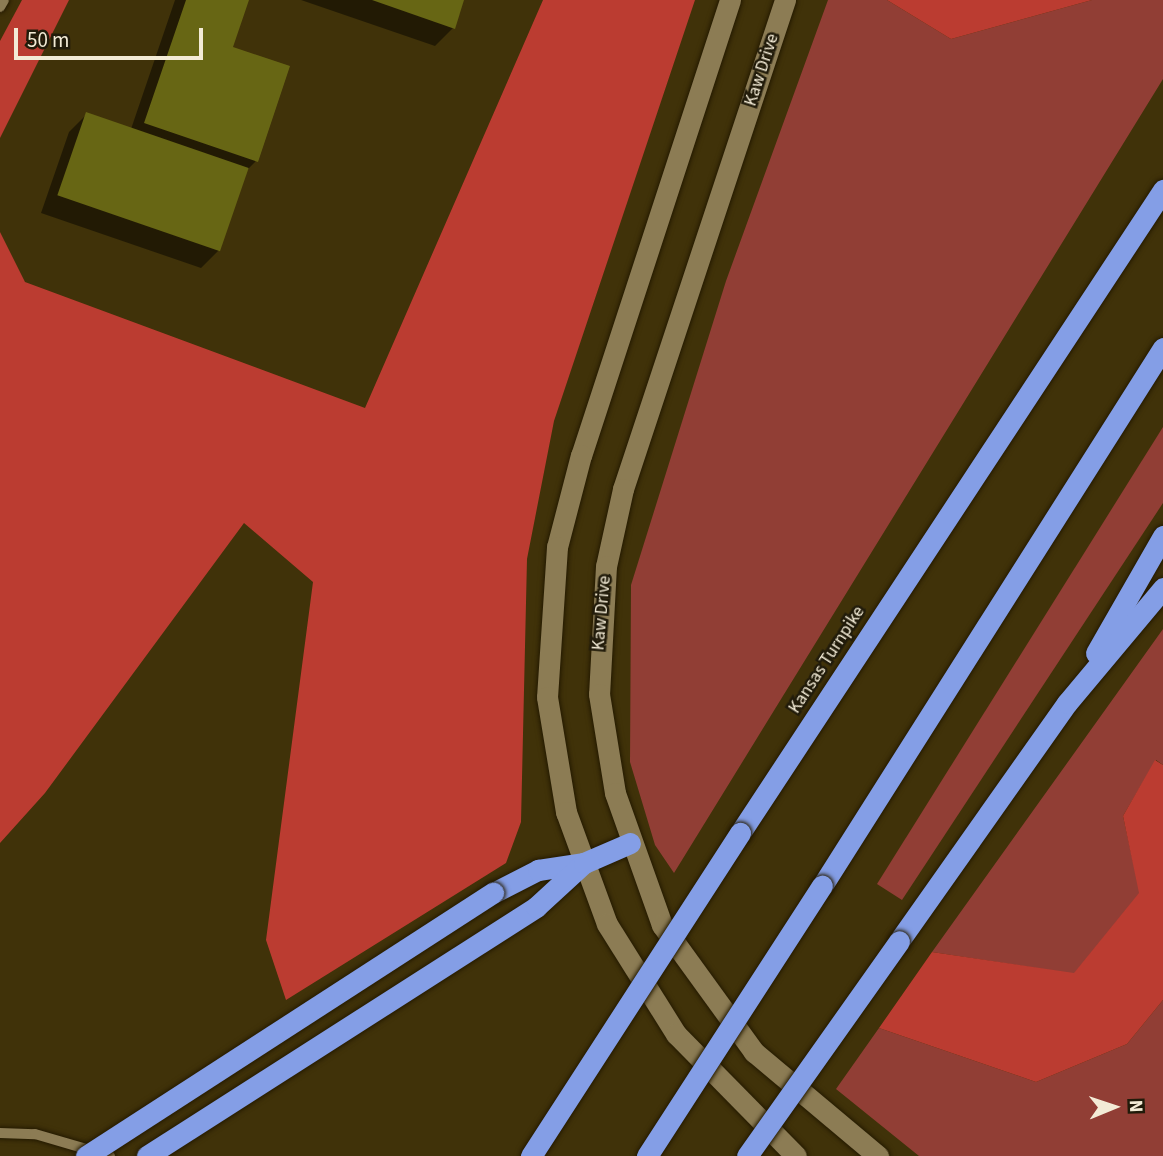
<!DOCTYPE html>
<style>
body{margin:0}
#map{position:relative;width:1163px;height:1156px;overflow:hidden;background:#403209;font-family:"Source Sans 3",sans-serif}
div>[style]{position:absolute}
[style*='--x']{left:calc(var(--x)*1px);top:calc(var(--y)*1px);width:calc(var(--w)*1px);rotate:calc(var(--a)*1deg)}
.green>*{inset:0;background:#913e35}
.forest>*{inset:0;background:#bb3c31}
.shadow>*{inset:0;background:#0007}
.building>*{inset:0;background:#676614;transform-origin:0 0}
.roads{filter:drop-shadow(0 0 2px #241a00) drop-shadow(0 0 2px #241a00)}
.lane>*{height:10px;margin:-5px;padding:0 5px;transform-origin:5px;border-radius:5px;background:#8c7c54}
.secondary>*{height:21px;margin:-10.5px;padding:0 10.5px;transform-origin:10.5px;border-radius:10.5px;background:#8c7c54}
.highway>*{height:21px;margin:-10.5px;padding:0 10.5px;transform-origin:10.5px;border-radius:10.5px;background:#849ee6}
.bridges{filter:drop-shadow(0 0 2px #241a00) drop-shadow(0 0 2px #241a00)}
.highway-bridge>*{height:21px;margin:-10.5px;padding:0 10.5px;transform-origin:10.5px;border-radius:10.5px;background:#849ee6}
span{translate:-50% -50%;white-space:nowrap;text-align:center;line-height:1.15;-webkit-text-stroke:5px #211b0a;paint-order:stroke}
.street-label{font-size:18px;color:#f3ebd6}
.north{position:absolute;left:1079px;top:1072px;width:70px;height:70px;-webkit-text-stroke:5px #211b0a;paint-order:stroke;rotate:88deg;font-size:19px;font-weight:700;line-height:28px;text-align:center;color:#f3ebd6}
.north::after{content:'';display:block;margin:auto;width:24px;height:32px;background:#f3ebd6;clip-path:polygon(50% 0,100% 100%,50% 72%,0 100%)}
.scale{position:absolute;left:14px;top:28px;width:189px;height:32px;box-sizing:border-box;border:4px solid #f3ebd6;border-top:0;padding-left:9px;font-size:21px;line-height:24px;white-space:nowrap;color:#f3ebd6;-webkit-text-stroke:5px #211b0a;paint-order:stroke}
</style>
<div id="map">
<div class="green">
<i style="clip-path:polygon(828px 0,887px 0,951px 39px,1092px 0,1163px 0,1163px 79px,674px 873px,655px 845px,630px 762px,631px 585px,726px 281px)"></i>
<i style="clip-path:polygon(1163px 427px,1163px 503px,902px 900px,877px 884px)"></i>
<i style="clip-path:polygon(1163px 629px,1163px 765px,1156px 760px,1123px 816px,1140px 893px,1074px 974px,932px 952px)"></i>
<i style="clip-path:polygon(1163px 1000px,1163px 1156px,919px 1156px,836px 1089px,879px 1028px,1036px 1082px,1127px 1044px)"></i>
</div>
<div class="forest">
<i style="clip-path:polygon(22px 0,69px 0,0 138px,0 41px)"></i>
<i style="clip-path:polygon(543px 0,695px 0,554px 421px,527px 559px,521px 822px,506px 863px,286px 1000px,266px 940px,313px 582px,244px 523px,45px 793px,0 843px,0 232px,25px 282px,365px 408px)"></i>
<i style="clip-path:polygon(887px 0,1092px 0,951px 39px)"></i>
<i style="clip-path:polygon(1155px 760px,1163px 765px,1163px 1000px,1127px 1044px,1036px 1082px,879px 1028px,932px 952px,1074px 973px,1139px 893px,1123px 816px)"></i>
</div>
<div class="shadow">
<i style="clip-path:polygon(175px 0,247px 0,231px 48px,256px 161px,246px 171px,219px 250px,201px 268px,41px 213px,69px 132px,87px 114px,131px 129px)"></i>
<i style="clip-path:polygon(301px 0,462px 0,453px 28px,435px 46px)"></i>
</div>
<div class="building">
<i style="clip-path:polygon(186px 0,249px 0,233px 47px,290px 66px,258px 162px,144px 123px)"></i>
<i style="clip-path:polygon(372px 0,464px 0,455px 29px)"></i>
<i style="left:86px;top:112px;width:172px;height:88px;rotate:19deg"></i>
</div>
<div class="roads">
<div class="lane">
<i style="--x:0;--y:7;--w:8;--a:-60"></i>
<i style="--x:0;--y:1133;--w:35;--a:2"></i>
<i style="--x:35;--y:1134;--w:78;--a:16.3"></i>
</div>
<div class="secondary">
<i style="--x:730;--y:0;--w:479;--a:108.1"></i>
<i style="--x:581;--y:455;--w:95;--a:104.6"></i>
<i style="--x:557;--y:547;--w:150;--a:93.8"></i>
<i style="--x:547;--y:697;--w:117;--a:80.6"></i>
<i style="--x:566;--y:812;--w:119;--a:69.9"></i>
<i style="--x:607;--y:924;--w:130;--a:57.9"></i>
<i style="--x:676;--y:1034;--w:171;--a:45.5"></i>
<i style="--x:785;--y:0;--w:515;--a:108.33"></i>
<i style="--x:623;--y:489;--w:79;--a:102.4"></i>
<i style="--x:606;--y:566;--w:128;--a:93.1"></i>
<i style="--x:599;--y:694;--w:100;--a:80.8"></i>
<i style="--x:615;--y:793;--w:140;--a:70.4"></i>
<i style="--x:662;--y:925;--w:157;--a:54.1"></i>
<i style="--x:754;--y:1052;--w:162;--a:40"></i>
</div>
<div class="highway">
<i style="--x:1096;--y:653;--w:135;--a:-60.2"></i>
<i style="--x:740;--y:833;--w:770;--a:-56.66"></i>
<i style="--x:822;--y:886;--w:637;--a:-57.63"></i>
<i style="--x:493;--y:893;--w:51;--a:-27.1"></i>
<i style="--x:538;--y:870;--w:47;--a:-8.7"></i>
<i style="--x:899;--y:941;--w:291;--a:-54.8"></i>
<i style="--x:1067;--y:703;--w:150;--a:-50.1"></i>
<i style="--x:147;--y:1156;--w:462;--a:-32.6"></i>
<i style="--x:536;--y:907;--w:65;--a:-42.5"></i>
<i style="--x:584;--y:863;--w:50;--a:-23.5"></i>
</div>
</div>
<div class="bridges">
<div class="highway-bridge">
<i style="--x:86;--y:1156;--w:485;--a:-32.9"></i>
<i style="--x:531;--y:1156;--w:385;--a:-57.1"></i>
<i style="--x:647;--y:1156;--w:322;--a:-57.1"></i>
<i style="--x:747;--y:1156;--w:263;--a:-54.7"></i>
</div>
</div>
<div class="street-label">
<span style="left:762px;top:70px;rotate:-72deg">Kaw Drive</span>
<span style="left:602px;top:613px;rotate:-85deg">Kaw Drive</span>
<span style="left:827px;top:660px;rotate:-57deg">Kansas Turnpike</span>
</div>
<div class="north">N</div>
<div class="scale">50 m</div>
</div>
